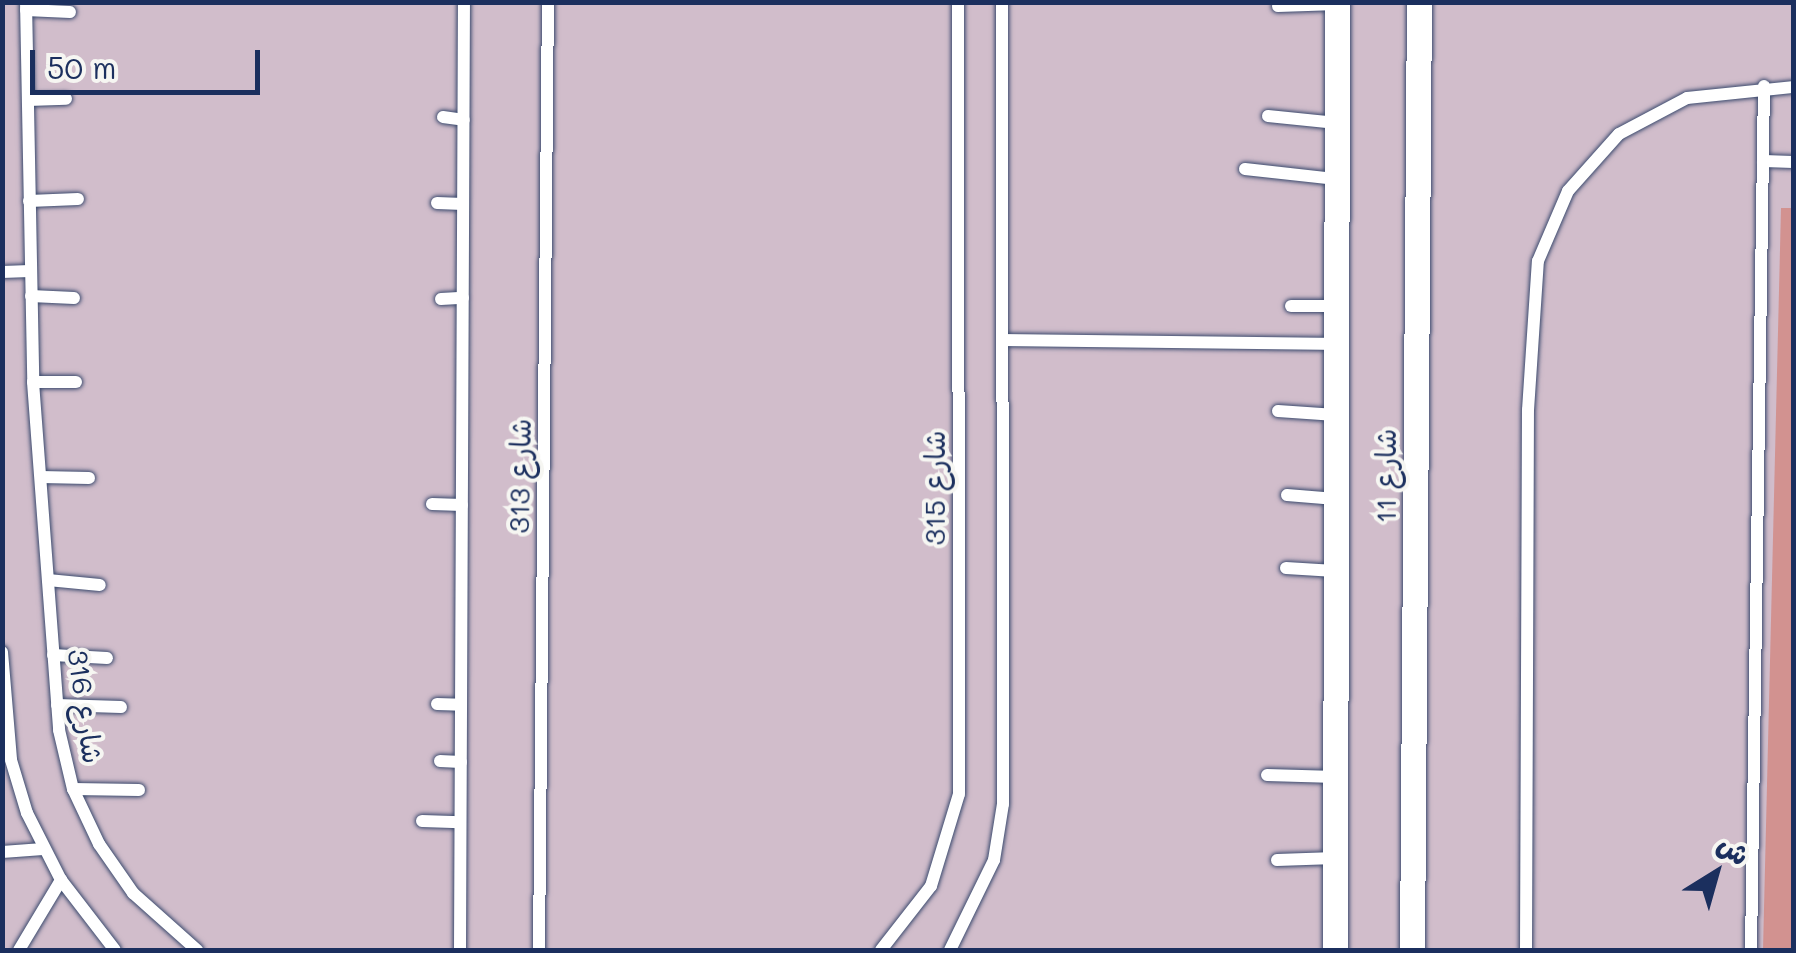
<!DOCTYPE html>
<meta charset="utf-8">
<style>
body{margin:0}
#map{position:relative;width:1796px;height:953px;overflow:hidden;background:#f1e1c6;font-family:Mali,"Playpen Sans Arabic",sans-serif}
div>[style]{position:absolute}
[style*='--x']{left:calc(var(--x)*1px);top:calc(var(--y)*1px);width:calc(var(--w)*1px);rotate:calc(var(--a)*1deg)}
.industrial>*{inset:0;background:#d1bdcb;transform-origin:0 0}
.building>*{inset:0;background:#d29290}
.roads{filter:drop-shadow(0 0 2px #3b4a6e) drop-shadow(0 0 2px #3b4a6e)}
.service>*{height:12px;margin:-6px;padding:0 6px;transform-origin:6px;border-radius:6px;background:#fff}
.minor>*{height:25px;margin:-12.5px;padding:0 12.5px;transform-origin:12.5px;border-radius:12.5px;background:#fff}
span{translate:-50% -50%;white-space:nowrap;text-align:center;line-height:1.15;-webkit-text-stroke:8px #f6f6f2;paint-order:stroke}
.street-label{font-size:28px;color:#1b2f5e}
.frame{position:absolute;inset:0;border:5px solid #1b2f5e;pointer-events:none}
.north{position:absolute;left:1666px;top:823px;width:100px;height:100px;-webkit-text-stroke:8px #f6f6f2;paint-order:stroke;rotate:37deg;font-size:28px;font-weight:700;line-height:40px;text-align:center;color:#1b2f5e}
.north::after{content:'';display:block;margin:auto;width:35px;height:45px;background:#1b2f5e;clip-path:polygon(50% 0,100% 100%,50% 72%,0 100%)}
.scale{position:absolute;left:30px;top:50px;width:230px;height:45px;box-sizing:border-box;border:5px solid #1b2f5e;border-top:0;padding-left:12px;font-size:30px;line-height:35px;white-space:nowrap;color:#1b2f5e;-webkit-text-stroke:8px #f6f6f2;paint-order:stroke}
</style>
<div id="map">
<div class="industrial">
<i style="left:2px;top:3px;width:1791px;height:947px"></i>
</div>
<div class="building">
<i style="clip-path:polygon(1781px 208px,1794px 208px,1794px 950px,1763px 950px)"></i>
</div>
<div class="roads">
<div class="service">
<i style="--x:26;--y:2;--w:380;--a:88.9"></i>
<i style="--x:33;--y:382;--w:349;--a:85.7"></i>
<i style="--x:59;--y:730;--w:61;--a:76.7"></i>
<i style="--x:73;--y:789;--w:61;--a:64.7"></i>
<i style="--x:99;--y:844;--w:60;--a:55.2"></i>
<i style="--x:133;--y:893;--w:86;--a:41.7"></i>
<i style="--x:1278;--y:6;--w:59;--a:-1.9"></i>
<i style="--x:26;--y:10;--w:44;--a:2.6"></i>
<i style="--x:28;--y:100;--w:38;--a:-2"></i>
<i style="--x:1268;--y:116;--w:69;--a:5.8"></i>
<i style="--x:443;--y:117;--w:21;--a:8"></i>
<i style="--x:1763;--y:161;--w:31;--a:2"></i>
<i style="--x:1245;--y:169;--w:92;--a:6.3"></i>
<i style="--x:29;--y:201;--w:49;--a:-2.3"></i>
<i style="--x:437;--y:203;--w:26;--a:2"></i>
<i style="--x:2;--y:272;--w:28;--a:-2"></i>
<i style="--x:31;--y:296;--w:43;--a:2.7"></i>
<i style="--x:441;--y:299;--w:22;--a:-3"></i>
<i style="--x:1291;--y:306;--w:45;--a:0"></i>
<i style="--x:1007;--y:340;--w:329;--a:0.7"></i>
<i style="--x:33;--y:382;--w:43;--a:0"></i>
<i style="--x:1278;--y:411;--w:58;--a:3.9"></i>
<i style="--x:41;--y:477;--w:48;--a:1.2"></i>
<i style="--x:1287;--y:495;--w:49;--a:4.7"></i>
<i style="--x:432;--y:504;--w:30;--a:2"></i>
<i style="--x:1286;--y:568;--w:49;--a:3.5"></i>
<i style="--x:48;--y:580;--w:52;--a:5.5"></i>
<i style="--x:2;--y:652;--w:108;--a:85.2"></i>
<i style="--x:11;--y:760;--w:55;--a:73.2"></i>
<i style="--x:27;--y:813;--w:75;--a:63.1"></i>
<i style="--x:61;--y:880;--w:88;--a:52.4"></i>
<i style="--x:53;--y:655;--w:54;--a:3.2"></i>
<i style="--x:437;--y:704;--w:24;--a:2"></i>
<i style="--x:57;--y:705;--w:64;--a:1.8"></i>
<i style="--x:440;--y:761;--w:21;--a:3"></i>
<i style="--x:1267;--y:775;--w:69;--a:1.7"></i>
<i style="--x:73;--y:789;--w:66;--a:0.9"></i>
<i style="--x:422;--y:821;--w:38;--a:2"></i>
<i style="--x:2;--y:852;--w:41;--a:-4.2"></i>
<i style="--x:1277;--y:860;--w:58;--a:-2"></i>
<i style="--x:19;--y:950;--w:82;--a:-59"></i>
<i style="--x:460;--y:950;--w:948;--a:-89.76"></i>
<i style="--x:539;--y:950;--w:948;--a:-89.46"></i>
<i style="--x:881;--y:950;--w:81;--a:-52"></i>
<i style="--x:931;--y:886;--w:96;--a:-73.1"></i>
<i style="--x:959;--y:794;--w:792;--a:-90.07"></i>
<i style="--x:950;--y:950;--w:100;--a:-63.9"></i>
<i style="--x:994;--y:860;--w:57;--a:-80.9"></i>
<i style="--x:1003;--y:804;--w:802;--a:-90.07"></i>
<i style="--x:1526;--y:950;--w:540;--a:-89.79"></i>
<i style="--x:1528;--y:410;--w:149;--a:-86.2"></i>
<i style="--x:1538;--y:261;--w:76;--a:-66.8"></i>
<i style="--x:1568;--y:191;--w:76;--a:-48.2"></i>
<i style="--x:1619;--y:134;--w:77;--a:-27.9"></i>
<i style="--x:1687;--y:98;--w:108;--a:-5.9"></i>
<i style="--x:1751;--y:950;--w:864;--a:-89.14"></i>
</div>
<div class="minor">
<i style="--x:1335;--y:950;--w:948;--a:-89.88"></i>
<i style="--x:1412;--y:950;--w:948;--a:-89.58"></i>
</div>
</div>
<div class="street-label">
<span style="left:519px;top:476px;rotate:-89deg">شارع 313</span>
<span style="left:1385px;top:476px;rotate:-90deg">شارع 11</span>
<span style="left:934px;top:488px;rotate:-90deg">شارع 315</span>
<span style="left:86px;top:706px;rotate:82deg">شارع 316</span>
</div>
<div class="frame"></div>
<div class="north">ش</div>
<div class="scale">50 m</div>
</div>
